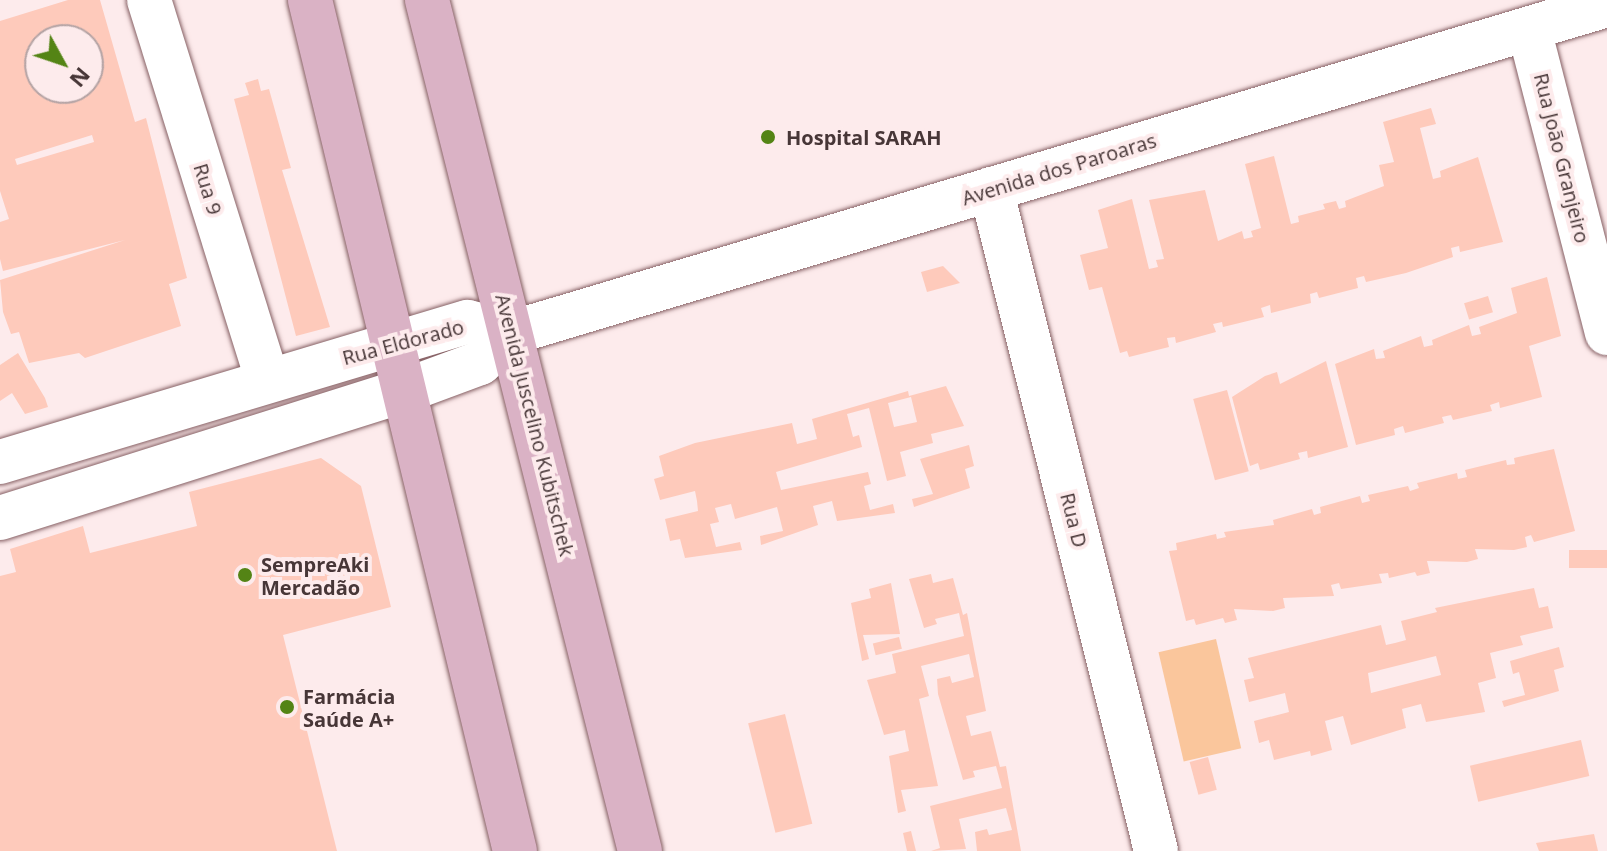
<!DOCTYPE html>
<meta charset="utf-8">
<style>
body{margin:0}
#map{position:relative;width:1607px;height:851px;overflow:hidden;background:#fdebec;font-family:"Open Sans",sans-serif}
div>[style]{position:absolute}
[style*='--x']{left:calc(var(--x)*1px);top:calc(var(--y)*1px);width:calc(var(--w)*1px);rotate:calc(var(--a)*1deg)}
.green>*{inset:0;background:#fac69c;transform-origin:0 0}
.building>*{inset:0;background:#fecabb;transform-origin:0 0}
.roads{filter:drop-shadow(0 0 2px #866064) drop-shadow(0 0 2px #866064)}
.minor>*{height:44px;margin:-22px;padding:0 22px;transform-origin:22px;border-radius:22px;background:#fff}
.major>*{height:44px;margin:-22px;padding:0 22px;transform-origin:22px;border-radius:22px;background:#dab2c5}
.dots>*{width:22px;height:22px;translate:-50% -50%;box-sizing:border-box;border:4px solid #fdebec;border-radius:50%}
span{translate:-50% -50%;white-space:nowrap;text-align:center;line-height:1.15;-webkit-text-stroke:8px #fdebec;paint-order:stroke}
.poi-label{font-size:20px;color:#473637;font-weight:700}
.left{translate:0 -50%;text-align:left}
.street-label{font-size:20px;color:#473637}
.north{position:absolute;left:24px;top:24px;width:80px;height:80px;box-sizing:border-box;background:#fdebec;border:2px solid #b4a3a4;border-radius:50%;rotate:130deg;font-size:22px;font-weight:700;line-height:32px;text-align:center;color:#473637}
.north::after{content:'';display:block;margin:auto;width:28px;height:36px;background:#548415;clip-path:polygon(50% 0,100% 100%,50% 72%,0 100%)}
</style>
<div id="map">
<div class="green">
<i style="left:1216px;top:639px;width:112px;height:59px;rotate:77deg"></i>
</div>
<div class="building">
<i style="clip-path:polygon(evenodd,68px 0,100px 0,135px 122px,146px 118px,187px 278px,169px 284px,181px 326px,85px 358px,79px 353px,29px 363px,19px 332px,11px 334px,3px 312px,0 280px,125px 240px,3px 271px,0 259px,0 222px,9px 219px,0 191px,0 21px,68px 0,40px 40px,88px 40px,88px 88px,40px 88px,40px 40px,68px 0,92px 135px,94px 142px,17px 165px,15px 159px,92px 135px)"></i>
<i style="clip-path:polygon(258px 79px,261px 91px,269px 89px,291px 168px,282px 170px,330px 327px,296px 336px,234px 99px,249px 95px,245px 83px)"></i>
<i style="clip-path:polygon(1431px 108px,1436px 124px,1420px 128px,1433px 179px,1441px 177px,1440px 171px,1478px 157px,1503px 242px,1460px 252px,1459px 246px,1451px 248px,1453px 257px,1406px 273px,1366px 282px,1364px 276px,1356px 278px,1358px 288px,1319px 298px,1317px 292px,1310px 294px,1311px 303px,1271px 313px,1270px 305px,1261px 308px,1264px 317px,1223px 327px,1222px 322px,1213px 324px,1216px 332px,1176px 343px,1175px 337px,1167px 338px,1169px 347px,1129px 357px,1127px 351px,1120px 353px,1102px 287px,1089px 290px,1080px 255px,1108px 248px,1098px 210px,1132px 199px,1149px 269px,1158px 267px,1156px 260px,1164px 259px,1149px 200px,1205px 190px,1218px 241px,1242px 231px,1244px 239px,1253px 237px,1251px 231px,1261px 228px,1245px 164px,1274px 156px,1291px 224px,1299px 222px,1298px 216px,1325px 209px,1323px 204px,1336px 201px,1339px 209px,1346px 207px,1345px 201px,1384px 186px,1379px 165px,1394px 162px,1383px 122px)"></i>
<i style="clip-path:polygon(943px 266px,960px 283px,927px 292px,921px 272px)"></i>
<i style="clip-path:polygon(1547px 277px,1561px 336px,1529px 346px,1542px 397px,1500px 408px,1499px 402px,1490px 405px,1492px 411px,1453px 420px,1451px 415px,1442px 417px,1444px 423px,1405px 433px,1403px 426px,1394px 429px,1395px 435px,1356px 445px,1335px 364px,1374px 349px,1376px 359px,1385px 358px,1383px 351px,1421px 336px,1424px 347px,1433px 345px,1432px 340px,1469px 325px,1472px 336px,1481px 334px,1479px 327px,1517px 313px,1511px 288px)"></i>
<i style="left:1488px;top:296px;width:17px;height:25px;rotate:73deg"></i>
<i style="clip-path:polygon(18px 353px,45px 398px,48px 407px,25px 414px,12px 393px,0 401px,0 365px)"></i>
<i style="clip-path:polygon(1326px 361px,1348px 447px,1308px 458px,1307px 451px,1298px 453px,1300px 459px,1260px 470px,1258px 463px,1250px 466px,1232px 397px,1265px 376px,1277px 372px,1280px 384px)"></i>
<i style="clip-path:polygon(evenodd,946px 386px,964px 426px,931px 434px,933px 443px,900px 452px,906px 476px,887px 481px,869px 408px,847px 414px,853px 437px,859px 435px,862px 447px,776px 472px,781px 490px,868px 472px,871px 484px,864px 486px,870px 510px,893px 504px,895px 513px,837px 521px,832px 501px,813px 506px,818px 525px,761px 545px,760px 536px,783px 531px,777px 507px,735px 519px,731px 504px,715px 508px,719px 522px,710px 524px,716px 547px,740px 542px,742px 550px,685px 558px,680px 539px,670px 541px,665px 519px,698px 511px,697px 501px,695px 491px,660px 500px,654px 479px,664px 476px,659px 456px,695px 443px,792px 423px,797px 444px,817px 439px,812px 419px,908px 391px,909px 396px,946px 386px,911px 397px,917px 422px,894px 427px,888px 403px,911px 397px)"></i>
<i style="left:1227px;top:390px;width:84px;height:35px;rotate:75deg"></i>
<i style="clip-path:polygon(969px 445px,974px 466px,965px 469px,970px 488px,914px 507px,912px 499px,933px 494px,920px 459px)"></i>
<i style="clip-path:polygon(1554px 449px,1575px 531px,1534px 542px,1531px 535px,1525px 537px,1527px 547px,1514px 550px,1475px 549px,1478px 559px,1467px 562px,1427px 561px,1430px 573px,1417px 576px,1415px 572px,1389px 578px,1388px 573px,1379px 574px,1382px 583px,1341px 589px,1339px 583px,1331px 585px,1334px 596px,1283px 598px,1285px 608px,1273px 611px,1234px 609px,1237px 620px,1225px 623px,1223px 618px,1196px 625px,1194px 619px,1186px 621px,1169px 551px,1177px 550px,1176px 543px,1216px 534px,1217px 539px,1226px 537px,1224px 532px,1274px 525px,1273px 520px,1312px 509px,1314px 515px,1321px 513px,1320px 507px,1360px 496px,1362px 503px,1370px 501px,1368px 495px,1408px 486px,1410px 491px,1419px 488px,1417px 483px,1457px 473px,1458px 479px,1467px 477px,1465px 470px,1506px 460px,1507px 465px,1515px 464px,1514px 458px)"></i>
<i style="clip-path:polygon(321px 458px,361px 486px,391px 607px,283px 635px,337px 851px,0 851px,0 576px,16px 572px,10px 549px,83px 526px,90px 553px,197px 526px,189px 492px)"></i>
<i style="left:1607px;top:550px;width:18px;height:38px;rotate:90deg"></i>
<i style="clip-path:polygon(931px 574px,933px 583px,953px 578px,963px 615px,967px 613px,986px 711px,966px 716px,971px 736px,991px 731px,1000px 767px,1006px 766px,1021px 851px,977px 851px,975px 832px,987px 829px,989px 835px,1012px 830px,1006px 808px,959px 819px,966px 849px,931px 851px,940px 848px,930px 806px,1002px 788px,996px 766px,973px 771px,975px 777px,963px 780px,938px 694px,937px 679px,950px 676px,952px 683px,974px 677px,969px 654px,921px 666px,929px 696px,919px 699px,938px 786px,901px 790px,906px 811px,898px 813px,889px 756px,909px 751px,907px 741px,905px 730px,884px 735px,867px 680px,896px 673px,892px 654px,964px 636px,959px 613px,935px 619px,937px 624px,924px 628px,909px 579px)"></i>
<i style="clip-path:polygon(891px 583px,900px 634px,863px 635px,869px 659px,862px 661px,851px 603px,871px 598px,869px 589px)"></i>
<i style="clip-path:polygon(evenodd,1534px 588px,1539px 608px,1548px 606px,1553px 628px,1520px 636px,1523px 645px,1490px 653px,1496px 678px,1478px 683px,1485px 712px,1426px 722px,1421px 704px,1402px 709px,1406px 728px,1351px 745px,1343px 716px,1325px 721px,1332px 750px,1311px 756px,1310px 751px,1274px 760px,1269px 740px,1259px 743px,1254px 721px,1289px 712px,1285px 693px,1249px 702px,1244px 680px,1254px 678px,1248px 658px,1381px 625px,1386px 645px,1395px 643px,1406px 640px,1401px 621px,1437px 612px,1435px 608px,1534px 588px,1436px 656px,1441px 675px,1371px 693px,1368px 673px,1436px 656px)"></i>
<i style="left:899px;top:637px;width:12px;height:27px;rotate:76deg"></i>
<i style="clip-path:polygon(1559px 647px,1564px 667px,1554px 670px,1559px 691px,1504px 707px,1502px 701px,1525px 695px,1519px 672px,1513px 674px,1510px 661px)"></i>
<i style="left:785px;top:714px;width:113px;height:38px;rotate:76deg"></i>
<i style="left:1581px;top:740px;width:37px;height:114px;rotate:77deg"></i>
<i style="left:1208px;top:757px;width:34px;height:19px;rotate:75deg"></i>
<i style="clip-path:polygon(911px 831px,916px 851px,907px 851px,903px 833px)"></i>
<i style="clip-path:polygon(1594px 834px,1598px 851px,1539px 851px,1536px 843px)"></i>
</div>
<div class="roads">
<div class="minor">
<i style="--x:149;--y:0;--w:397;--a:72.7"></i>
<i style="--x:1529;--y:29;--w:314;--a:75.6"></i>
<i style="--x:991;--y:189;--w:682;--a:76"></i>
<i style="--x:0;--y:462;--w:488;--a:-16.7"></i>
<i style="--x:468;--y:322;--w:44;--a:14.3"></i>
<i style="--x:0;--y:518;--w:427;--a:-17.5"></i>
<i style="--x:407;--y:390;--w:78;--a:-20.3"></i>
<i style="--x:480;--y:363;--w:43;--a:-44.1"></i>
<i style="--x:511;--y:333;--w:1144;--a:-16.66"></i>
</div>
<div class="major">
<i style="--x:310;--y:0;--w:875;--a:76.46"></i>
<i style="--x:427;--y:0;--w:877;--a:75.95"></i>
</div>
</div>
<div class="dots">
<i style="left:768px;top:137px;background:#548415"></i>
<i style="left:245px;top:575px;background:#548415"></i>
<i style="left:287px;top:707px;background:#548415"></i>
</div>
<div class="poi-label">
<span class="left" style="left:786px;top:137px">Hospital SARAH</span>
<span class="left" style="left:261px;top:576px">SempreAki<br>Mercadão</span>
<span class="left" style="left:303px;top:708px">Farmácia<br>Saúde A+</span>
</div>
<div class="street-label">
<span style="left:1562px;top:158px;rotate:76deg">Rua João Granjeiro</span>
<span style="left:1059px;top:169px;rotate:-17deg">Avenida dos Paroaras</span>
<span style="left:208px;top:189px;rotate:73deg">Rua 9</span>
<span style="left:403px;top:342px;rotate:-15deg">Rua Eldorado</span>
<span style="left:535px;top:425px;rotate:76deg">Avenida Juscelino Kubitschek</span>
<span style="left:1074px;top:520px;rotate:76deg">Rua D</span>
</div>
<div class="north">N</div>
</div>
